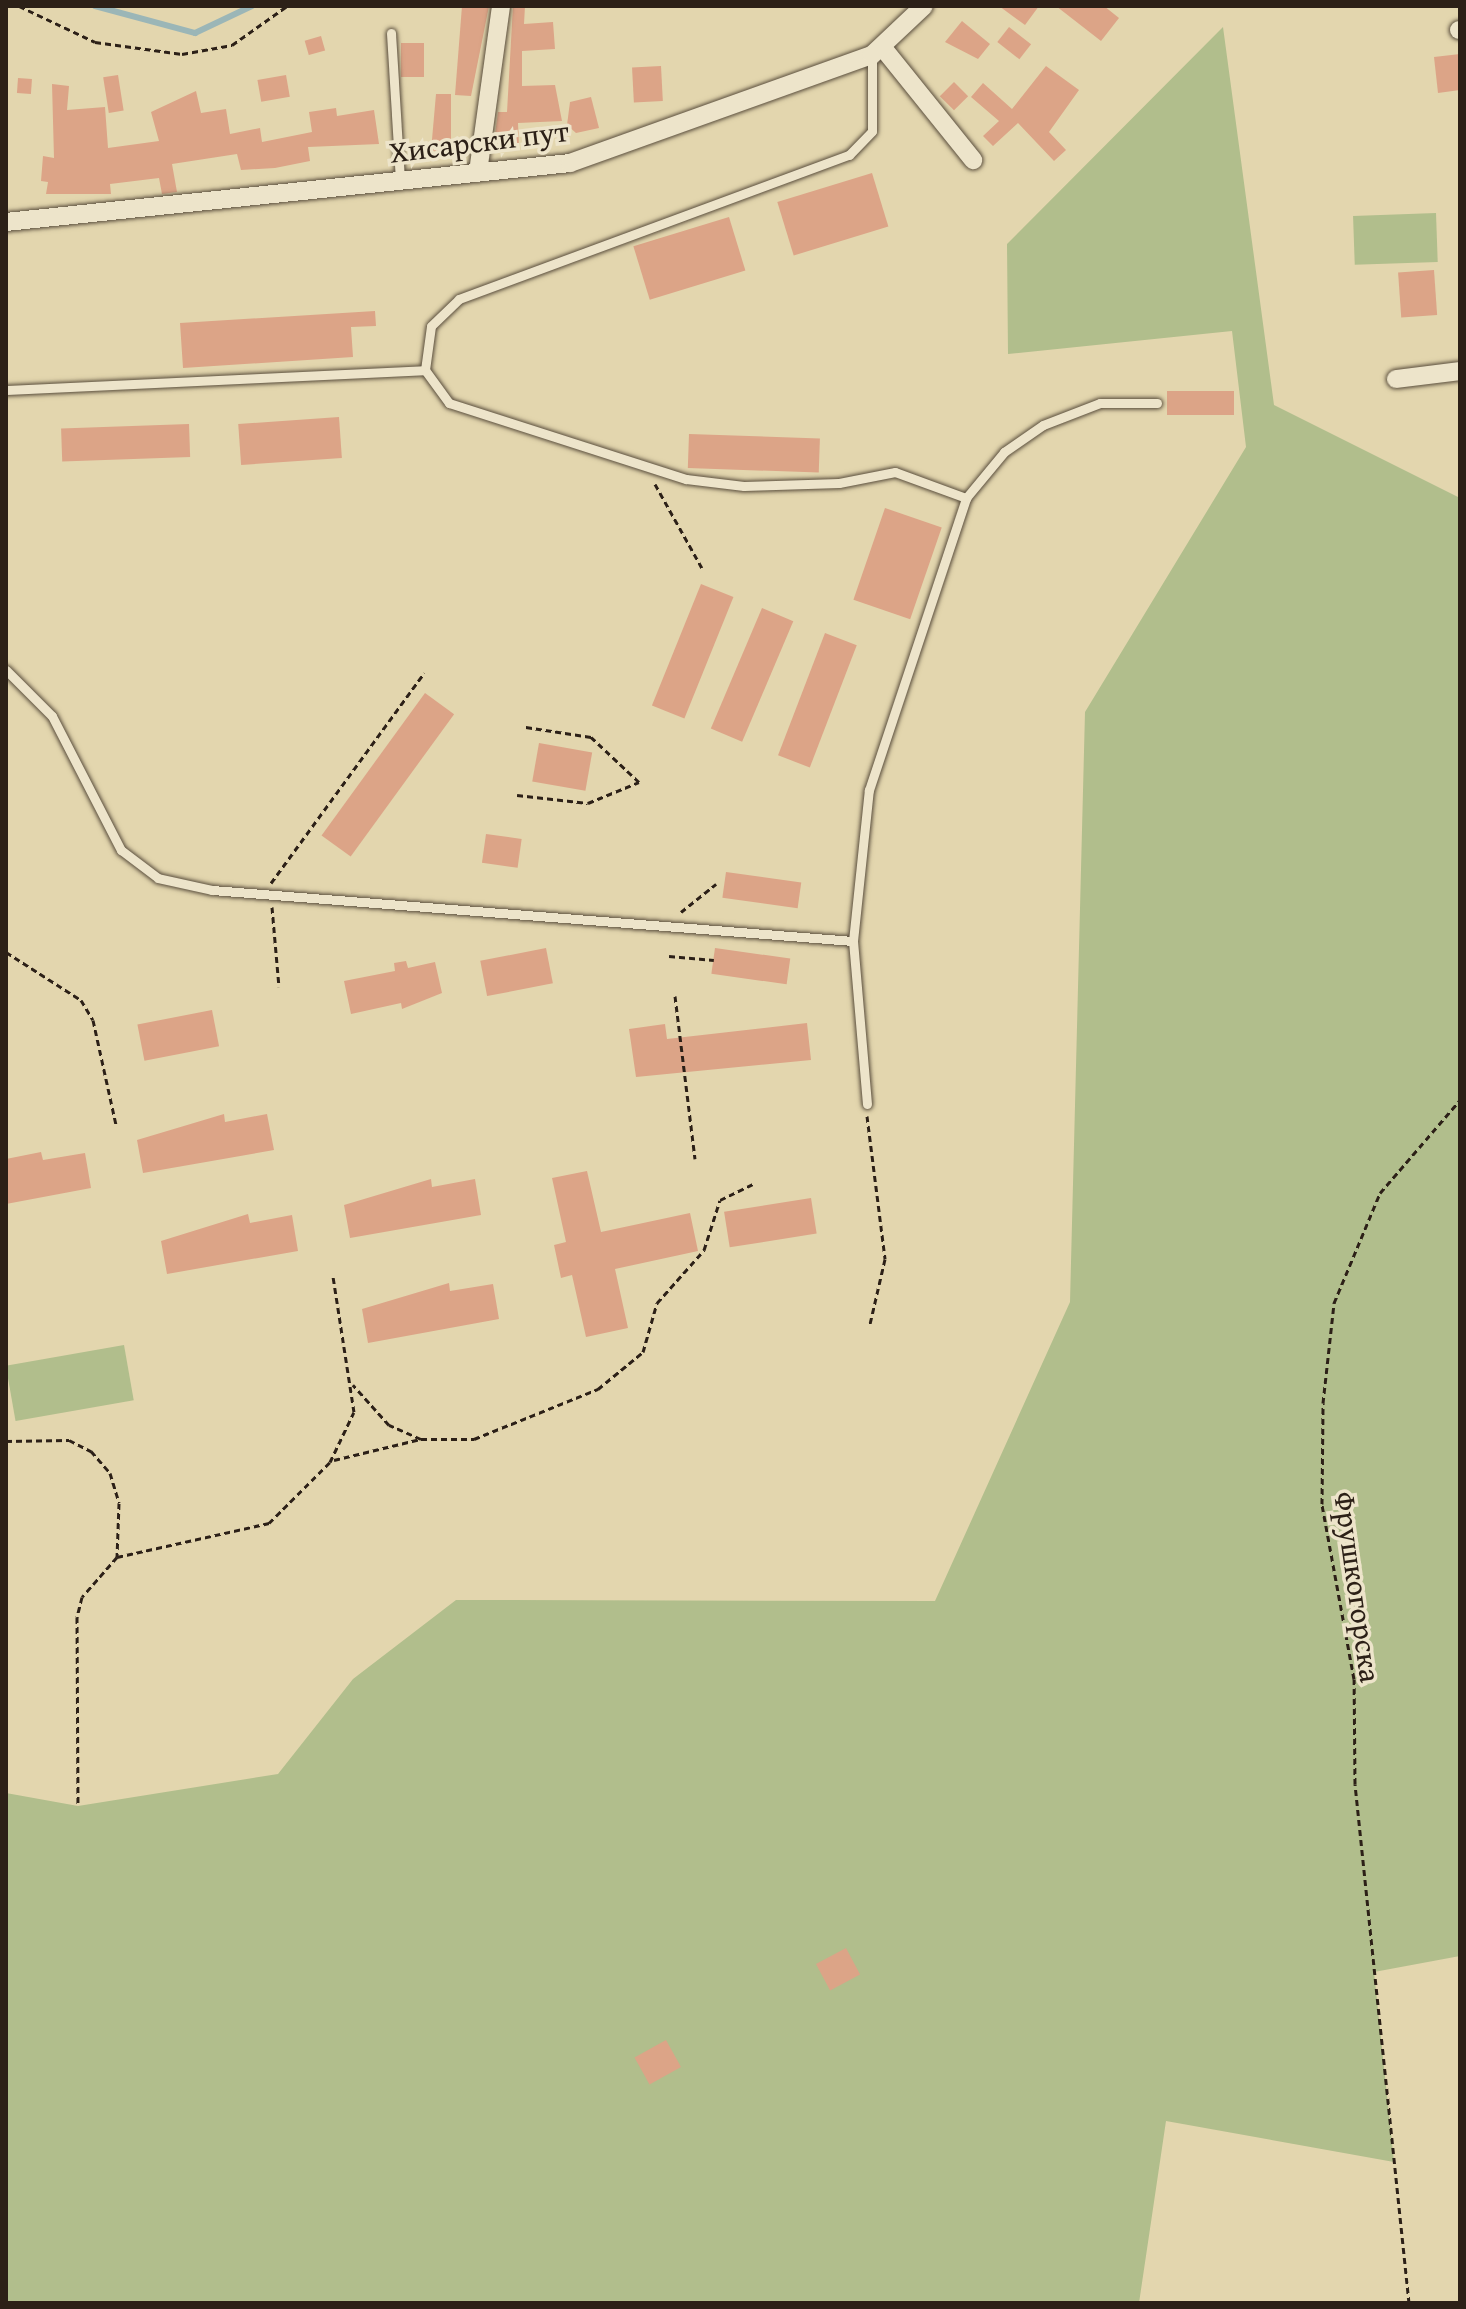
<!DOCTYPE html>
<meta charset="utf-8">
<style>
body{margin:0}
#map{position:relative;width:1466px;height:2309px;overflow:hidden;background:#e3d6ae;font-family:"Gentium Book Plus",serif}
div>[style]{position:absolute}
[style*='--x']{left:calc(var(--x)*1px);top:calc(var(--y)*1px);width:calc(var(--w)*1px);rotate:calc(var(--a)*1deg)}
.green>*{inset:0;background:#b1be8c;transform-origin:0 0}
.stream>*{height:6px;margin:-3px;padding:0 3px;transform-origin:3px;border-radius:3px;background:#9bb6b7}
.building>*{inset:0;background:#dca487;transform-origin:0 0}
.path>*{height:3px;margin-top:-1.5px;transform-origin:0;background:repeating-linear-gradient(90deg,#2c2017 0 6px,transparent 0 10px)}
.roads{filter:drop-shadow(0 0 2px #5a4e3d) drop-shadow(0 0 2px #5a4e3d)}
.service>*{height:9px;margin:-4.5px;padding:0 4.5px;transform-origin:4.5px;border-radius:4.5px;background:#ede4ca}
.minor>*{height:18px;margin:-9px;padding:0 9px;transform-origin:9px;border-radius:9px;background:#ede4ca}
span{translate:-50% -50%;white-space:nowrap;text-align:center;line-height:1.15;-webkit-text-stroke:7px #ede4ca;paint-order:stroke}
.street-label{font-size:30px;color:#2c2017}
.frame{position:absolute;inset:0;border:8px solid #2c2017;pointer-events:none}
</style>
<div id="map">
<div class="green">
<i style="clip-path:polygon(1223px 27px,1274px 405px,1460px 498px,1460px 1956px,1374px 1972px,1394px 2162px,1166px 2121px,1139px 2303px,6px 2303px,6px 1793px,78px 1806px,278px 1774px,353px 1679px,456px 1600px,935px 1601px,1070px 1302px,1085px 712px,1246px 447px,1232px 331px,1008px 354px,1007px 244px)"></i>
<i style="left:1436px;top:213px;width:49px;height:83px;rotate:88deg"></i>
<i style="left:124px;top:1345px;width:56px;height:120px;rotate:80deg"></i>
</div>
<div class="stream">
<i style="--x:95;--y:6;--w:104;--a:15.1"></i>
<i style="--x:195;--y:33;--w:63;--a:-25.3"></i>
</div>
<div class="building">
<i style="clip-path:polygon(462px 6px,489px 6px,471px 96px,455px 95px)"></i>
<i style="clip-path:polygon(513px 6px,525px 6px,524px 24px,553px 22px,555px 49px,522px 51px,522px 86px,555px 85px,562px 121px,518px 123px,519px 146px,501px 148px,494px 142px,498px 112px,507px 112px)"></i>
<i style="clip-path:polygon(999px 6px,1039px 6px,1025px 25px)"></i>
<i style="clip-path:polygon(1056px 6px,1104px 6px,1119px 18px,1101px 41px)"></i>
<i style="clip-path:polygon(962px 21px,990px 44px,978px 59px,945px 42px)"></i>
<i style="left:1009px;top:27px;width:28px;height:19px;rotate:38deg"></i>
<i style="left:321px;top:36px;width:15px;height:17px;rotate:74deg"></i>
<i style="left:401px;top:43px;width:23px;height:34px"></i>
<i style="clip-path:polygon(1460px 54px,1460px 90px,1438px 93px,1434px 57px)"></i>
<i style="left:661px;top:66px;width:35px;height:29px;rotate:87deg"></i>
<i style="clip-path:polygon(1046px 66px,1079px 90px,1049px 132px,1066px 150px,1054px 161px,1018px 123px,993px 146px,983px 136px,999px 121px,971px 97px,983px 83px,1012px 109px)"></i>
<i style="left:118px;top:75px;width:36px;height:15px;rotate:81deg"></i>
<i style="left:286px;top:75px;width:22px;height:29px;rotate:80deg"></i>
<i style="left:18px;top:78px;width:14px;height:15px;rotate:4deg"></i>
<i style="left:954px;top:82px;width:20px;height:20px;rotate:45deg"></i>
<i style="clip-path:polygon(52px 84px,69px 86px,67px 110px,105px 107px,108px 148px,159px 141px,151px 112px,196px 91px,201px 113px,226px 109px,230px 134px,260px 128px,262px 142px,312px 132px,309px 112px,336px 108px,337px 116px,374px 110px,379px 144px,308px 147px,310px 161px,275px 168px,241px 170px,237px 154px,172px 164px,177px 192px,162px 194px,159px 178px,110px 184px,111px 194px,46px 194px,48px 182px,41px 181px,43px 156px,54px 158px)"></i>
<i style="clip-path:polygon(436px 94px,451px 94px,451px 151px,431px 151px)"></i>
<i style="clip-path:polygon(591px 97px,599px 128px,576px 133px,567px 125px,570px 102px)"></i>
<i style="left:872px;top:173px;width:56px;height:99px;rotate:73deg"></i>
<i style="left:729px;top:217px;width:56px;height:100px;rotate:73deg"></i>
<i style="left:1434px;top:270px;width:45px;height:36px;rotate:86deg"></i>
<i style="clip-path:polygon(375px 311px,376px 326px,351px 327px,353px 357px,183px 368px,180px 323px)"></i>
<i style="left:1234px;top:391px;width:24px;height:67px;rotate:90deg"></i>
<i style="left:339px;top:417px;width:41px;height:101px;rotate:86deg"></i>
<i style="left:189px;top:424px;width:33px;height:128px;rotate:88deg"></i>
<i style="left:689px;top:434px;width:131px;height:34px;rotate:2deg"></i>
<i style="left:885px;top:508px;width:60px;height:97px;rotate:19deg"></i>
<i style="left:701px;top:584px;width:35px;height:131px;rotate:22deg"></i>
<i style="left:762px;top:608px;width:34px;height:131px;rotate:23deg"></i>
<i style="left:825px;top:633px;width:34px;height:131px;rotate:21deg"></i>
<i style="left:425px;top:693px;width:36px;height:176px;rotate:36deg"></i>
<i style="left:539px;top:743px;width:54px;height:39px;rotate:10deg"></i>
<i style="left:486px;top:834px;width:36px;height:29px;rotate:8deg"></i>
<i style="left:726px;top:872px;width:76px;height:26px;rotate:8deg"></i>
<i style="left:546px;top:948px;width:36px;height:67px;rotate:79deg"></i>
<i style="left:715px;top:948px;width:76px;height:26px;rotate:8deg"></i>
<i style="clip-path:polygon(406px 961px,408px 968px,435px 962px,442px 993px,402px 1009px,401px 1003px,351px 1014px,344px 981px,395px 971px,394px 963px)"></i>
<i style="left:212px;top:1010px;width:37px;height:76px;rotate:79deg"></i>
<i style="clip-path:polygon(807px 1023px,811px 1060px,636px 1077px,629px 1029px,665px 1024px,667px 1039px)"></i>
<i style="clip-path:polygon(224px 1114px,225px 1122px,267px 1114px,274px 1150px,143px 1173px,137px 1140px)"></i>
<i style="clip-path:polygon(41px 1152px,43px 1160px,85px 1153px,91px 1188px,6px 1204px,6px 1159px)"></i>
<i style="clip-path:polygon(587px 1171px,601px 1232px,690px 1213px,698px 1251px,615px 1269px,628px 1328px,586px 1337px,572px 1275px,561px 1278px,554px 1245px,566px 1242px,552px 1178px)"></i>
<i style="clip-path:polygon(431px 1179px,432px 1187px,475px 1179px,481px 1215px,350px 1238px,344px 1205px)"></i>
<i style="left:811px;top:1198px;width:36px;height:88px;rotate:81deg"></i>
<i style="clip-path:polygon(248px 1214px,250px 1223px,292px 1215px,298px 1251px,167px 1274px,161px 1241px)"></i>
<i style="clip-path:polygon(449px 1283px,450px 1291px,493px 1284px,499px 1319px,368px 1343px,362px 1309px)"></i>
<i style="left:846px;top:1948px;width:30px;height:34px;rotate:62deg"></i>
<i style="left:666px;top:2040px;width:31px;height:36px;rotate:61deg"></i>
</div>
<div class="path">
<i style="--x:19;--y:6;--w:84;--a:25.3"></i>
<i style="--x:95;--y:42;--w:88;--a:7.9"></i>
<i style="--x:182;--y:54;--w:51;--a:-10.2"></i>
<i style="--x:232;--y:45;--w:67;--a:-35.3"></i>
<i style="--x:124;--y:6;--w:72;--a:0"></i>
<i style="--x:655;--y:484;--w:96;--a:60.8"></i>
<i style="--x:517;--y:795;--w:71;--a:6.4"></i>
<i style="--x:588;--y:803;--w:55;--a:-22.4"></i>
<i style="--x:639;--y:782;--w:66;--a:-136.8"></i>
<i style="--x:591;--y:737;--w:66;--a:-171.3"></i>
<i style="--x:271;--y:883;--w:260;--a:-53.9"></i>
<i style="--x:272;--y:907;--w:80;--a:85"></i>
<i style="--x:681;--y:912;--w:45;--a:-38.7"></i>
<i style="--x:6;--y:952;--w:89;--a:32.6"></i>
<i style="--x:81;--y:1000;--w:23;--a:59"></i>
<i style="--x:93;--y:1020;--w:107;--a:77.6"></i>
<i style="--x:669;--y:956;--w:45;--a:5.1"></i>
<i style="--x:675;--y:996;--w:164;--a:83"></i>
<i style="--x:867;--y:1116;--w:144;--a:82.8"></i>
<i style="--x:885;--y:1259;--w:67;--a:103"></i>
<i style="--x:421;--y:1439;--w:53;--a:0"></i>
<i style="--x:474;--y:1439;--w:134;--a:-22"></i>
<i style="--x:598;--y:1389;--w:58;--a:-39.4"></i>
<i style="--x:643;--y:1352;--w:51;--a:-74.1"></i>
<i style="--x:657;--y:1303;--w:71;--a:-48.4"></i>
<i style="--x:704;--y:1250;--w:52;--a:-72.3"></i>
<i style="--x:720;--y:1200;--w:37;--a:-26"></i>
<i style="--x:6;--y:1441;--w:63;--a:-0.9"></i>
<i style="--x:69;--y:1440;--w:25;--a:27"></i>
<i style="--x:91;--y:1451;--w:29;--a:49"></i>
<i style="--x:110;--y:1473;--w:31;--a:73"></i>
<i style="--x:119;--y:1503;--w:54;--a:92.1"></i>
<i style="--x:117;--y:1557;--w:53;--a:131.2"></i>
<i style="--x:82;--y:1597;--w:21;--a:104"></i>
<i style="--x:77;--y:1617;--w:189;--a:89.7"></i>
<i style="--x:334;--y:1460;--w:89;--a:-13.6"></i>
<i style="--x:421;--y:1439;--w:35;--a:-156"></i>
<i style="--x:389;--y:1425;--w:54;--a:-132"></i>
<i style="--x:117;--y:1557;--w:156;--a:-12.6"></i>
<i style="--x:269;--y:1523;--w:86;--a:-45"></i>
<i style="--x:330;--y:1462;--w:55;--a:-64.4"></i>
<i style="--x:354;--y:1412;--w:137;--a:-98.8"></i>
<i style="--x:1409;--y:2303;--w:522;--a:-95.94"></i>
<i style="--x:1355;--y:1784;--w:105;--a:-90.5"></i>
<i style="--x:1354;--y:1679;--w:178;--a:-100.4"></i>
<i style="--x:1322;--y:1504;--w:101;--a:-89.4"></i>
<i style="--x:1323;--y:1403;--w:101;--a:-83.7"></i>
<i style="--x:1334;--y:1303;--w:119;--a:-67.3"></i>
<i style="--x:1380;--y:1193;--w:123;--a:-49.3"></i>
</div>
<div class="roads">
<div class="service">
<i style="--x:391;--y:33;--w:146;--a:86.5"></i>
<i style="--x:425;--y:370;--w:41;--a:54"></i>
<i style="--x:449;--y:403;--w:249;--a:17.8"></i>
<i style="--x:686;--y:479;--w:58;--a:6.9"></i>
<i style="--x:744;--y:486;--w:95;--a:-1.8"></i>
<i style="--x:839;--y:483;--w:57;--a:-11.1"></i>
<i style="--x:895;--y:472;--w:76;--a:20.1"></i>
<i style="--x:6;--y:390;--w:419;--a:-2.7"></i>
<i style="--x:425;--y:370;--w:44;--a:-82.2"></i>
<i style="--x:431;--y:326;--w:39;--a:-44"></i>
<i style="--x:459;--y:299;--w:416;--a:-20.3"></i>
<i style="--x:849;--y:155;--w:33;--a:-46"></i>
<i style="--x:872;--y:131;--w:76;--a:-90"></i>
<i style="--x:6;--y:670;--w:65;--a:45"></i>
<i style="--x:52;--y:716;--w:151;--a:62.8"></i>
<i style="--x:121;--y:850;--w:46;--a:37.1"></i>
<i style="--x:158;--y:878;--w:55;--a:12.5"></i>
<i style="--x:212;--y:890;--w:643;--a:4.55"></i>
<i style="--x:867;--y:1104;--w:164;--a:-94.9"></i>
<i style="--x:853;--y:941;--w:152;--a:-84"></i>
<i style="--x:869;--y:790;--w:308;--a:-71.6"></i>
<i style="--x:966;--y:498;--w:60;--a:-50.4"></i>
<i style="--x:1004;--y:452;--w:47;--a:-34.7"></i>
<i style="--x:1043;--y:425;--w:61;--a:-21.1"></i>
<i style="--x:1100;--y:403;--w:57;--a:0"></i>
</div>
<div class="minor">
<i style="--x:1459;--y:30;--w:1;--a:0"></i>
<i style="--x:883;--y:48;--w:144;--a:51.2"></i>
<i style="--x:478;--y:172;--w:168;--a:-82.1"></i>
<i style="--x:6;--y:222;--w:567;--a:-5.97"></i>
<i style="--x:570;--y:163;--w:321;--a:-19.7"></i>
<i style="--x:872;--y:55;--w:71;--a:-43.3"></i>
<i style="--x:1396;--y:379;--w:64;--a:-7.1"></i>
</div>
</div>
<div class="street-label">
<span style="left:479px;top:141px;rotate:-7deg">Хисарски пут</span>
<span style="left:1358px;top:1587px;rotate:82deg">Фрушкогорска</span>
</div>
<div class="frame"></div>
</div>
